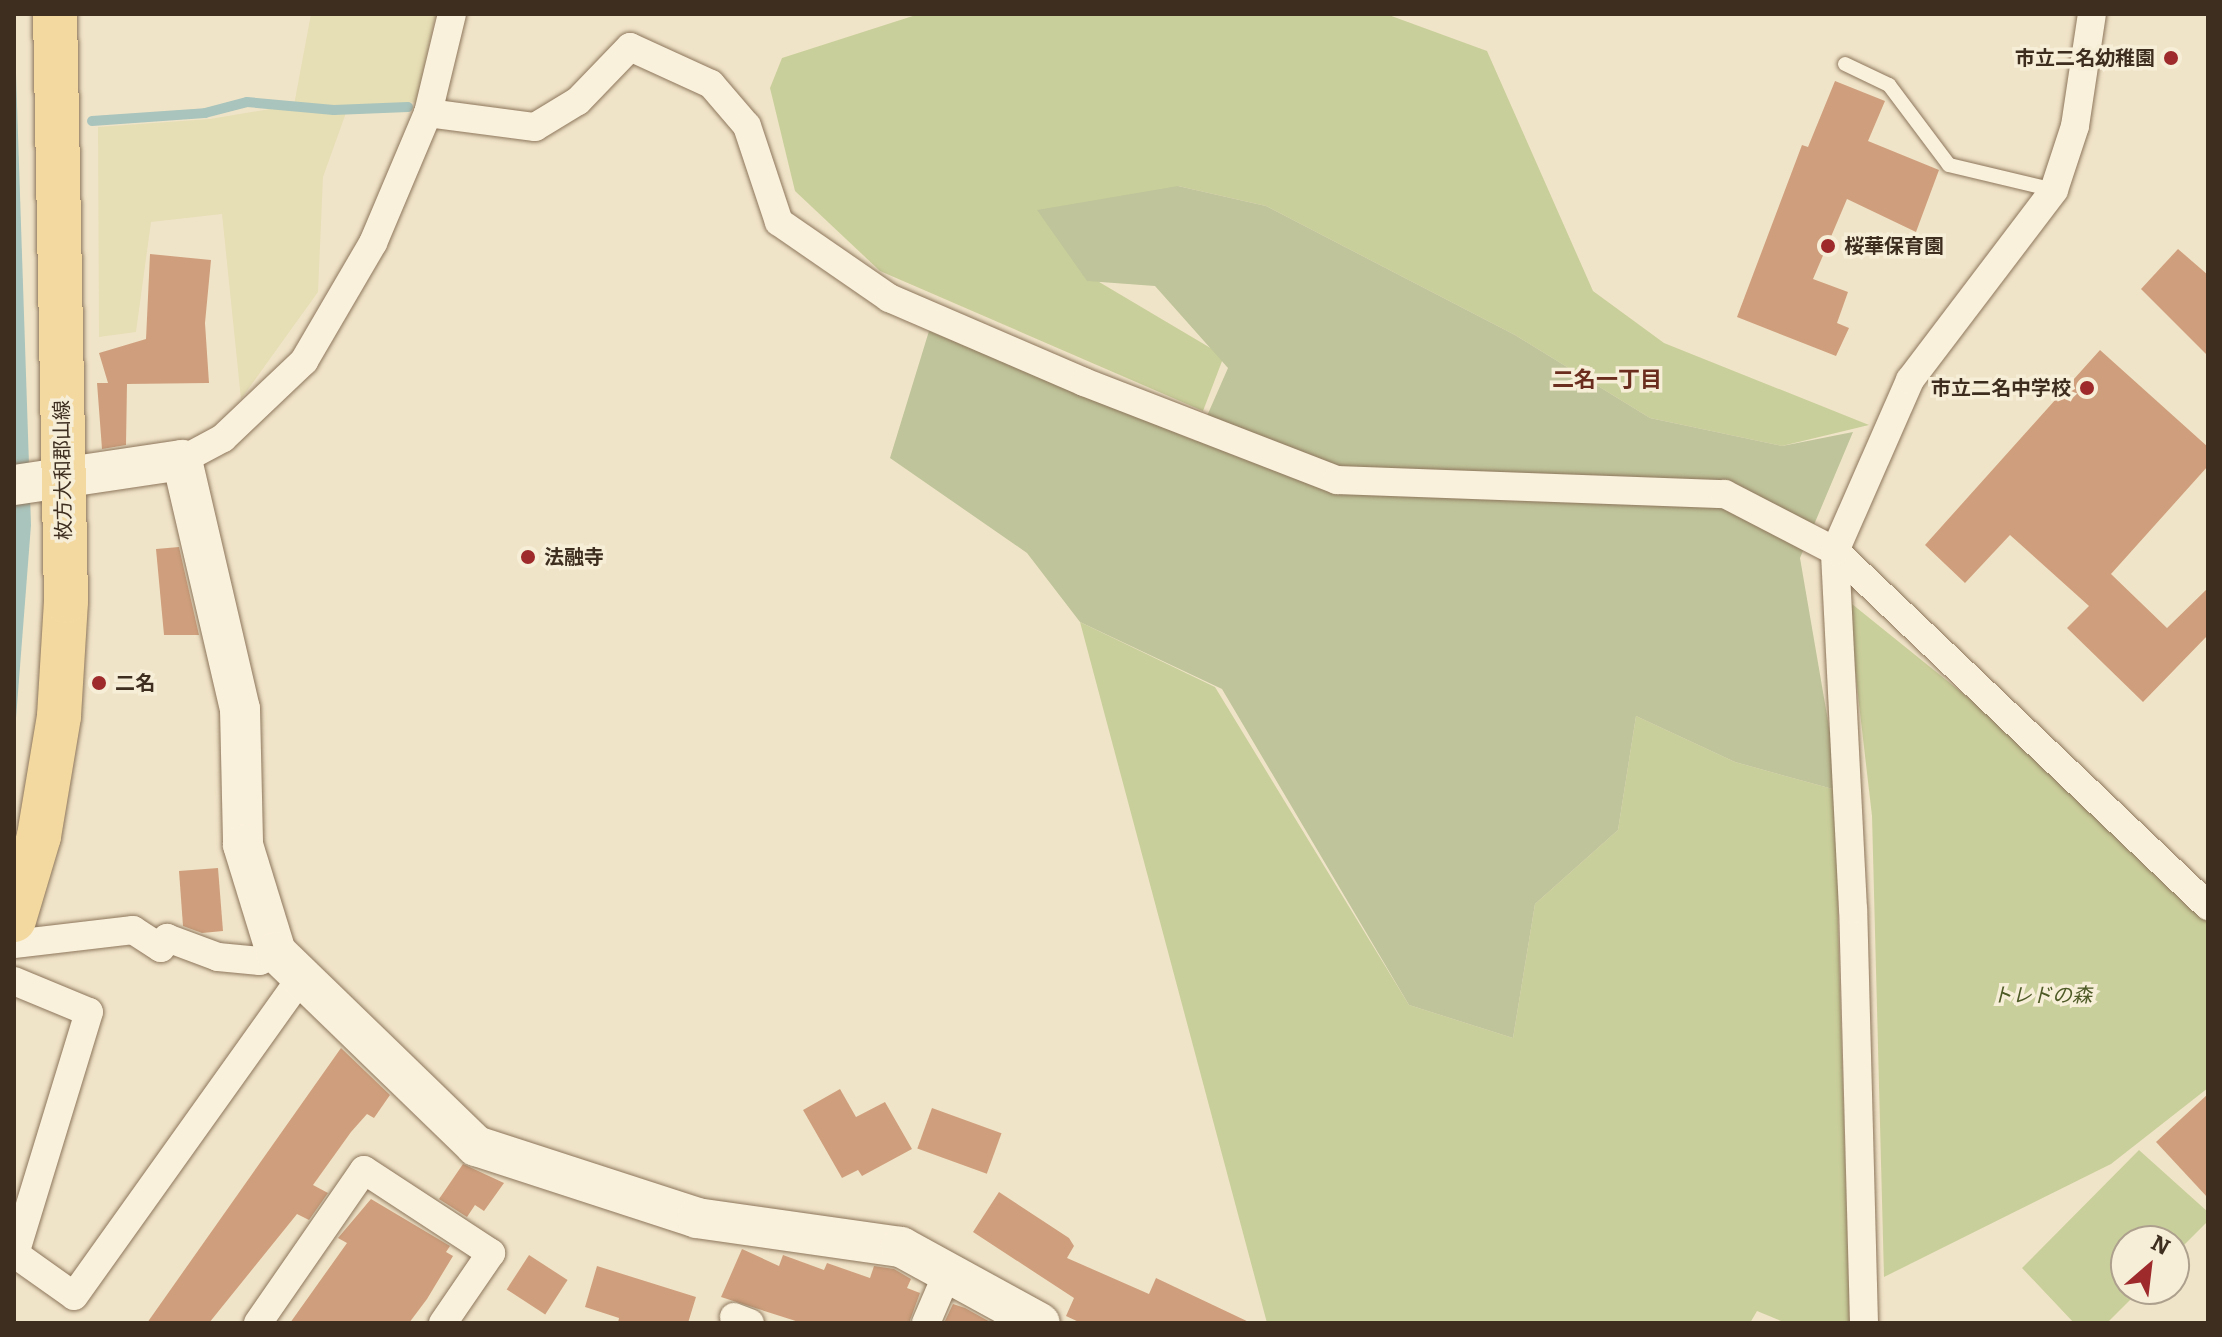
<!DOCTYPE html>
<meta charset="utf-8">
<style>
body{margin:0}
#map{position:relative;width:2222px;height:1337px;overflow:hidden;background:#f0e4c8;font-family:Bitter,"Noto Sans JP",serif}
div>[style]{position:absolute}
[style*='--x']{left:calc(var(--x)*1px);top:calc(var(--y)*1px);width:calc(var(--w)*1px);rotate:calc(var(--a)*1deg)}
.farmland>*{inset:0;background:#e6deb5}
.green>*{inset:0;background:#c9cf9b}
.cemetery>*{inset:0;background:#bfc49a}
.water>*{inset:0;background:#a9c4bc}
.stream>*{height:10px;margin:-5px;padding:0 5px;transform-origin:5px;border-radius:5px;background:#a9c4bc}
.building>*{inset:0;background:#cf9f7d;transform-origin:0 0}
.roads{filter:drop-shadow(0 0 2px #8d765c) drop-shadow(0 0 2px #8d765c)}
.lane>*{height:14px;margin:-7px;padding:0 7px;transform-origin:7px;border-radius:7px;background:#faf1dc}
.street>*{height:28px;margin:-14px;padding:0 14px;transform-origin:14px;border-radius:14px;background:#faf1dc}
.secondary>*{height:40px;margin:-20px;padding:0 20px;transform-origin:20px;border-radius:20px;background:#faf1dc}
.primary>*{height:44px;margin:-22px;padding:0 22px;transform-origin:22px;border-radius:22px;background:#f3d9a0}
.dots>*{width:22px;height:22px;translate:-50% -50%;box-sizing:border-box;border:4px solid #f7eed8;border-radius:50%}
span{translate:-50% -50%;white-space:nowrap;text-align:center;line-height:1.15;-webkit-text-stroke:7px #f7eed8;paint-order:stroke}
.poi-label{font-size:20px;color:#3d2e20;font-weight:700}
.right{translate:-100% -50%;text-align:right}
.left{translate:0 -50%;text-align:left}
.street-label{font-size:20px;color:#3d2e20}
.park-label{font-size:20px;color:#4d5a26;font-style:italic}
.neighbourhood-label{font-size:22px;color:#6b2e1e;font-weight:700}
.frame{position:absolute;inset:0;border:16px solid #3d2e20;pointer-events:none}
.north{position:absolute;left:2110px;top:1225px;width:80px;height:80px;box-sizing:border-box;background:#f7eed8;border:2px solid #ada18e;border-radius:50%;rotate:28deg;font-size:22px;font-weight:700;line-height:32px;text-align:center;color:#3d2e20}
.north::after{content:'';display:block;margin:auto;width:28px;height:36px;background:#9e2a2b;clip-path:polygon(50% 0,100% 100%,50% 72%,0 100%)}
</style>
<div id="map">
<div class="farmland">
<i style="clip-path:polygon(311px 14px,436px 14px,416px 102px,347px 110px,323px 177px,318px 292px,241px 399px,222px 214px,151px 222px,136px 332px,99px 337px,98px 127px,210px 119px,294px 105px)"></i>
</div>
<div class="green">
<i style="clip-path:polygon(919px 14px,1386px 14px,1487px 51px,1593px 291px,1664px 343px,1869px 425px,1782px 446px,1650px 418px,1515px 335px,1266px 206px,1178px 186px,1084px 273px,1224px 356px,1203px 411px,880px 271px,795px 191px,770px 88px,782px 58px)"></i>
<i style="clip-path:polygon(1847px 600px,1976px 704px,2208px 923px,2208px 1088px,2111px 1164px,1884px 1277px,1872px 816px)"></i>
<i style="clip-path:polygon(1080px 622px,1215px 687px,1409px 1005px,1513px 1038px,1535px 904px,1618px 830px,1636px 716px,1735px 762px,1840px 791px,1838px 923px,1850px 1323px,1786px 1323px,1757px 1311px,1750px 1323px,1267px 1323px)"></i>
<i style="clip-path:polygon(2139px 1150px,2208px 1212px,2208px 1221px,2174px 1255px,2174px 1241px,2126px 1241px,2126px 1289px,2141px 1289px,2107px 1323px,2074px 1323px,2022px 1268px)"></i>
</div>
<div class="cemetery">
<i style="clip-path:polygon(1178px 186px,1266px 206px,1515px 335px,1650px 418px,1782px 446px,1853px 432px,1800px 558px,1840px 791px,1735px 762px,1636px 716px,1618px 830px,1535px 904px,1513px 1038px,1409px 1005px,1222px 689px,1080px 622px,1027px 553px,890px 458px,929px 331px,1196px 441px,1228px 368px,1155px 286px,1087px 281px,1037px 210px)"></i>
</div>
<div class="water">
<i style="clip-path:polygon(14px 14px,31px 525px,14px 744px)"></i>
</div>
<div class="stream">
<i style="--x:92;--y:121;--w:113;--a:-4"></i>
<i style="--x:205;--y:113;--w:43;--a:-14.7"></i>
<i style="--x:247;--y:102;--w:87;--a:5.3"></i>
<i style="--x:334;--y:110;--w:74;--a:-2.3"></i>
</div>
<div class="building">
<i style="clip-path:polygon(1835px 81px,1885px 101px,1868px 141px,1939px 170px,1916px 232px,1847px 199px,1813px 279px,1848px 292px,1837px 323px,1849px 328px,1836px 356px,1737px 317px,1802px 145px,1808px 147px)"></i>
<i style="clip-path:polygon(2178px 249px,2208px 275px,2208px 356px,2141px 289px)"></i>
<i style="clip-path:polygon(150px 254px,211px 260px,205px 323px,209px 383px,127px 384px,126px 445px,102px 449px,97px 383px,108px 383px,99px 353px,146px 339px)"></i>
<i style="clip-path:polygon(2100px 350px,2208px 447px,2208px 466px,2111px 574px,2167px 628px,2208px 588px,2208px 635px,2143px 702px,2067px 628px,2089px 606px,2010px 535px,1965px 583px,1925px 545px)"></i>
<i style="clip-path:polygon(179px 547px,199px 635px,164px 635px,156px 549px)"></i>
<i style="clip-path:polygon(218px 868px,223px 931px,202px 933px,183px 926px,179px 871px)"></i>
<i style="clip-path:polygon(341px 1048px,390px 1095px,374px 1118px,367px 1114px,351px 1132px,313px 1185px,328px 1193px,309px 1220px,297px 1214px,209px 1323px,147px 1323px)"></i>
<i style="clip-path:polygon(840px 1089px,856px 1117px,885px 1102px,912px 1149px,862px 1176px,858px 1170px,842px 1178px,803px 1110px)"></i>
<i style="clip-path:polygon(2208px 1094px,2208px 1198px,2156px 1142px)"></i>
<i style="left:932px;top:1108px;width:74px;height:43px;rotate:20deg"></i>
<i style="clip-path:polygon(463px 1164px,504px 1183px,484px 1211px,475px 1205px,467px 1217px,439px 1199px)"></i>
<i style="clip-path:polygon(999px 1192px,1069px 1238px,1074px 1246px,1067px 1258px,1149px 1294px,1156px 1278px,1251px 1323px,1081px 1323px,1066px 1316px,1074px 1298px,973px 1232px)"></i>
<i style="clip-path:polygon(371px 1199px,450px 1246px,446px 1252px,453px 1256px,427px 1299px,409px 1323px,290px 1323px,347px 1243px,338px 1238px)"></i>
<i style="clip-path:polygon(742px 1249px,779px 1266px,783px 1255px,824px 1270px,827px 1263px,870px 1278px,874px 1266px,894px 1269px,911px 1279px,907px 1288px,920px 1293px,909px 1323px,802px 1323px,721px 1297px)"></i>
<i style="left:529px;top:1255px;width:46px;height:41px;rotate:33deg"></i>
<i style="clip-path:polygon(597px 1266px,696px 1297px,688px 1323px,618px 1323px,619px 1318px,585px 1307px)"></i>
<i style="clip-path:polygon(953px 1304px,965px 1308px,992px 1323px,944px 1323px)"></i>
</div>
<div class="roads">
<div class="lane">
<i style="--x:1845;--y:64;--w:49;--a:25.5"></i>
<i style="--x:1889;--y:85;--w:100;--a:53.1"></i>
<i style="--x:1949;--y:165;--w:108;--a:13.4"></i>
</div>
<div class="street">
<i style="--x:428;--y:113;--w:108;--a:7.5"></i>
<i style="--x:535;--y:127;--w:50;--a:-31.2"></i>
<i style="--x:578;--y:101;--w:75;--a:-46.1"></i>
<i style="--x:630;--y:47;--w:89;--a:24.6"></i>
<i style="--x:711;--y:84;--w:55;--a:49.4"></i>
<i style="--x:747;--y:126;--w:101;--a:71.6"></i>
<i style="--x:779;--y:222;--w:134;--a:34.6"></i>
<i style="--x:889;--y:298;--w:212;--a:23.3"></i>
<i style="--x:1084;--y:382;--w:271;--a:21.2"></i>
<i style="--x:1337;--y:480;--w:388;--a:2.1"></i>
<i style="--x:1725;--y:494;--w:124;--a:27.4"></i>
<i style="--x:1835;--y:551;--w:515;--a:43.58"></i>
<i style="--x:182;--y:460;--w:47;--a:-28.2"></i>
<i style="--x:223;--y:438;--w:112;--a:-43.5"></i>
<i style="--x:304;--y:361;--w:137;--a:-59.7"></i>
<i style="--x:373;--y:243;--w:141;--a:-67.1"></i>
<i style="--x:428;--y:113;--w:102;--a:-76.4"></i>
<i style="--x:14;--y:944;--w:120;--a:-6.7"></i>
<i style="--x:133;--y:930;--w:33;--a:33"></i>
<i style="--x:161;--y:948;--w:12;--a:-59"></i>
<i style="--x:167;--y:938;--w:54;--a:20.4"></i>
<i style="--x:218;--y:957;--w:42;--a:5.4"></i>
<i style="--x:260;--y:961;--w:18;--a:-29"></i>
<i style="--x:14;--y:981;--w:81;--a:22.5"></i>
<i style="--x:89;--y:1012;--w:253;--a:107"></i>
<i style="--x:15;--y:1254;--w:72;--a:35.4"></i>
<i style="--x:74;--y:1296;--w:393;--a:-54.5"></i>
<i style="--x:734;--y:1317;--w:17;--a:21"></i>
<i style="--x:258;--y:1323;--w:186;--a:-55.3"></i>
<i style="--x:364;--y:1170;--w:152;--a:33.2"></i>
<i style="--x:491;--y:1253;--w:85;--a:124.4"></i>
<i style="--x:926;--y:1323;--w:53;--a:-66.8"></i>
<i style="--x:1864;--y:1323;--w:414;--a:-91.5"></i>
<i style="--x:1853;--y:909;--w:358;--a:-92.9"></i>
<i style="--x:1835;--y:551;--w:187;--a:-66.3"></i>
<i style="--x:1910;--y:380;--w:238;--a:-52.8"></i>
<i style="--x:2054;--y:190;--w:67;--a:-71.8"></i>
<i style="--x:2075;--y:126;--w:113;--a:-81.4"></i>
</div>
<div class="secondary">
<i style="--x:14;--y:485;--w:170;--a:-8.5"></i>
<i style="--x:182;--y:460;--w:256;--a:76.9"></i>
<i style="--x:240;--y:709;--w:136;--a:88.7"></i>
<i style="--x:243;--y:845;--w:112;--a:72.9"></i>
<i style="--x:276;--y:952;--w:279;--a:44.1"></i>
<i style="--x:476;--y:1146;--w:232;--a:18"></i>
<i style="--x:697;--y:1218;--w:206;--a:8.1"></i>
<i style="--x:901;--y:1247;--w:158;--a:28.7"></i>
</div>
<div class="primary">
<i style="--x:14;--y:920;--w:88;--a:-73.4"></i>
<i style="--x:39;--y:836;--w:122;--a:-80.5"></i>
<i style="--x:59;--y:716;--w:115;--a:-86.5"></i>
<i style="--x:66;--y:601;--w:587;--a:-91.07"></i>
</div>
</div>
<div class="dots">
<i style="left:2171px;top:58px;background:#9e2a2b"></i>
<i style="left:1828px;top:246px;background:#9e2a2b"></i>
<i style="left:2087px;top:388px;background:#9e2a2b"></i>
<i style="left:528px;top:557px;background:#9e2a2b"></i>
<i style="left:99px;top:683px;background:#9e2a2b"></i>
</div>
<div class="poi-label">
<span class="right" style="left:2155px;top:58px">市立二名幼稚園</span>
<span class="left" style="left:1844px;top:246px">桜華保育園</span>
<span class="right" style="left:2071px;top:388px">市立二名中学校</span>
<span class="left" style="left:544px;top:557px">法融寺</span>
<span class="left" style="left:115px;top:683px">二名</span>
</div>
<div class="street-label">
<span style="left:63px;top:470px;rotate:-91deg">枚方大和郡山線</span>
</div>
<div class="park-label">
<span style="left:2042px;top:995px">トレドの森</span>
</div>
<div class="neighbourhood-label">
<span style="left:1607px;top:380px">二名一丁目</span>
</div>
<div class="frame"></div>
<div class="north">N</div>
</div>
